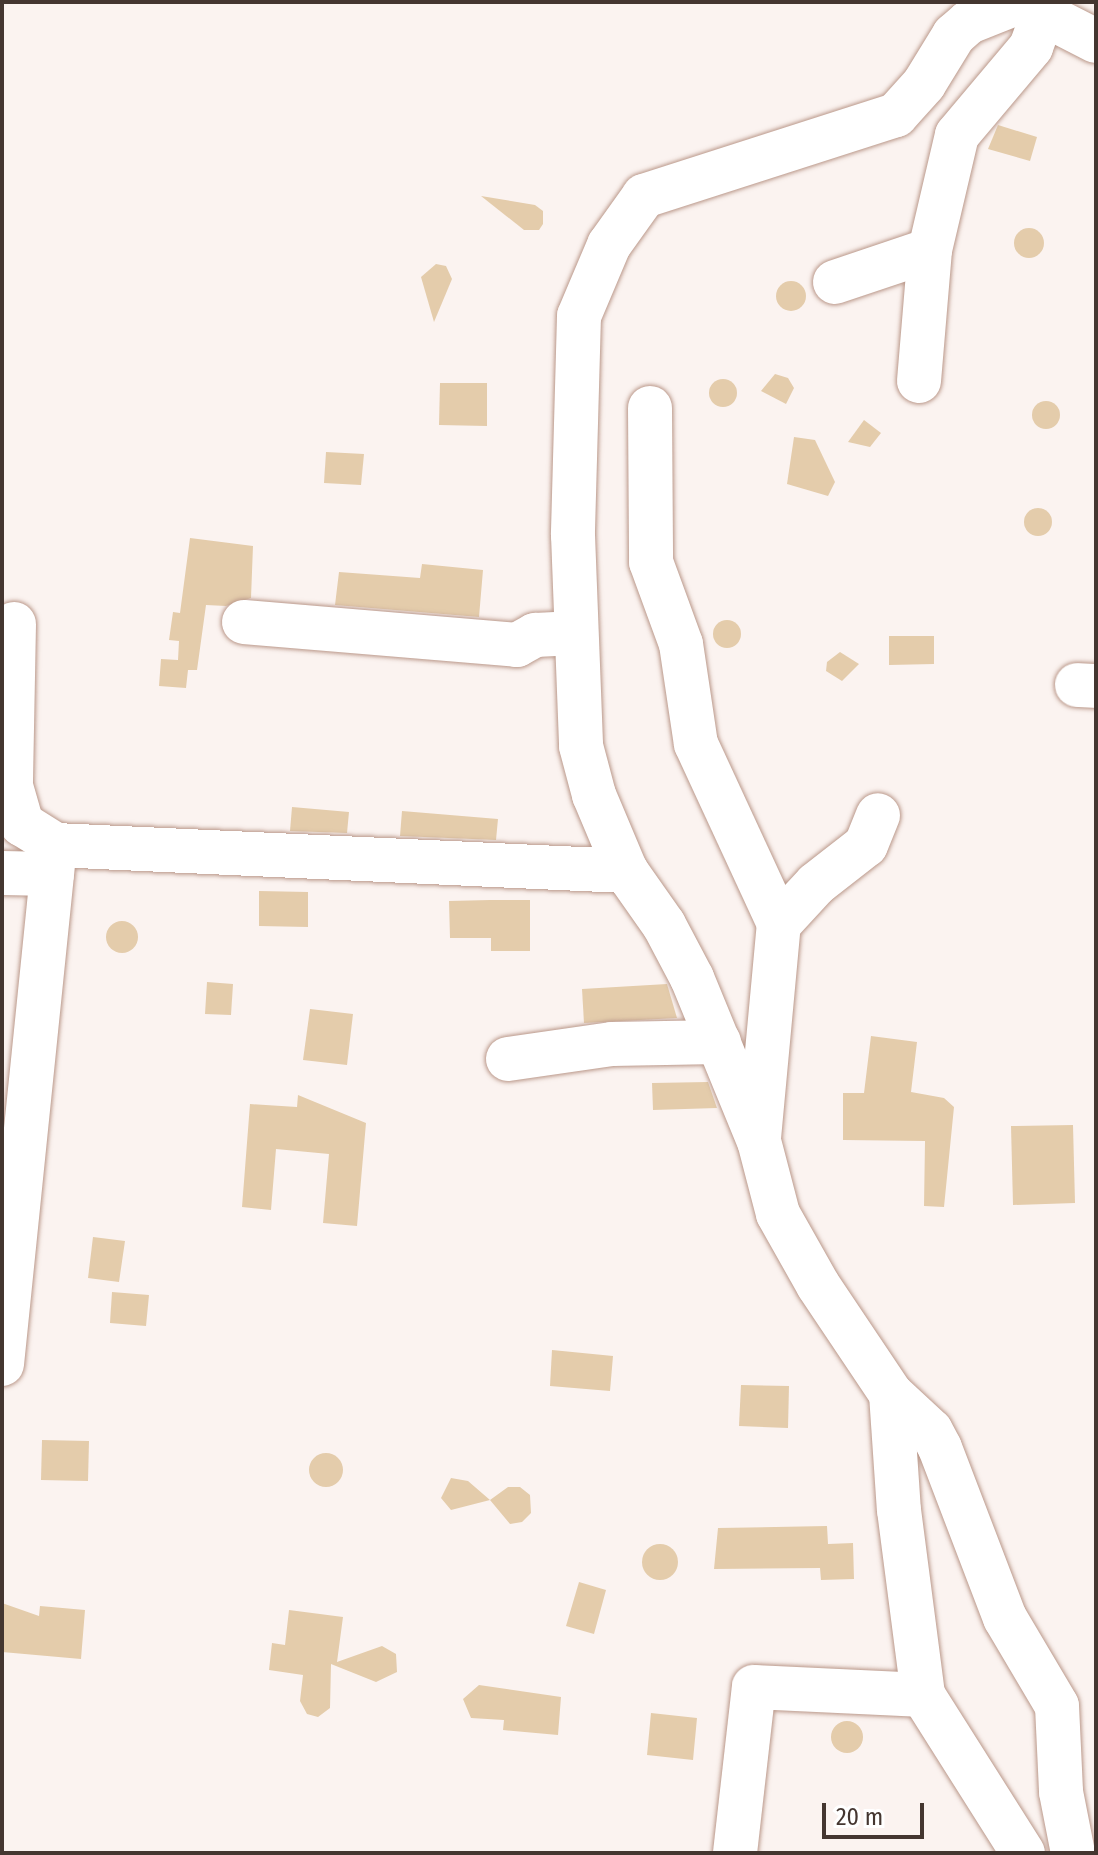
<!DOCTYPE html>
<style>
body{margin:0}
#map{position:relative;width:1098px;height:1855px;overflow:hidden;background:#fbf3f0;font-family:"Fira Sans Condensed",sans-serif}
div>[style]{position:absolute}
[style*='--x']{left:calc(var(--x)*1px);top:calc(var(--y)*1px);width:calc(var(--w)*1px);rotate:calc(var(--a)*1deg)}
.building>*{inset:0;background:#e4ccab}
.round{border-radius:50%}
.roads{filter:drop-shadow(0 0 2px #ba988a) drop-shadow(0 0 2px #ba988a)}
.minor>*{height:44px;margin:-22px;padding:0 22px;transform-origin:22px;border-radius:22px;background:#fff}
span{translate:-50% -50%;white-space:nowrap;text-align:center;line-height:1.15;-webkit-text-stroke:6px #fff;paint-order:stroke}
.frame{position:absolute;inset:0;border:4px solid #443630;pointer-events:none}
.scale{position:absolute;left:822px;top:1803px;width:102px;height:36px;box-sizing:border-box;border:4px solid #443630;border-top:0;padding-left:10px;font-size:24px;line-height:28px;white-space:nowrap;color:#443630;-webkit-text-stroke:6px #fff;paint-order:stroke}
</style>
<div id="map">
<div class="building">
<div style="clip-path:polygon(998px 125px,1037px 137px,1030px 161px,988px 149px)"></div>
<div style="clip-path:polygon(481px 196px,535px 205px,543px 211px,543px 224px,539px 230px,524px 230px)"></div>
<div class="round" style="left:1014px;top:228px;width:30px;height:30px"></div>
<div style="clip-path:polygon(436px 264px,446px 266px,452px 279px,434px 322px,421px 277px)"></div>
<div class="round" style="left:776px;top:281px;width:30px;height:30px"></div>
<div style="clip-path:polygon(775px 374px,788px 378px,794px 388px,786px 404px,761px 391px)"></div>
<div class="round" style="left:709px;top:379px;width:28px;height:28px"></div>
<div style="clip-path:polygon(440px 383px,487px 383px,487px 426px,439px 425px)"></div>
<div class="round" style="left:1032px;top:401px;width:28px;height:28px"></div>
<div style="clip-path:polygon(864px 420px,881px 433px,870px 447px,848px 442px)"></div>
<div style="clip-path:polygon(794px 437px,815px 440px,835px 482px,828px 496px,787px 484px)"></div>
<div style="clip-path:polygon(326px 452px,364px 454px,361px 485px,324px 483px)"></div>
<div class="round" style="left:1024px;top:508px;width:28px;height:28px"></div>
<div style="clip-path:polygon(190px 538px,253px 546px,251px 598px,226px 606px,206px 605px,197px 670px,188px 670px,186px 688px,159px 686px,161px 659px,178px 660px,179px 641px,169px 640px,173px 612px,180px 613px)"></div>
<div style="clip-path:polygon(422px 564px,483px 570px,479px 617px,335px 605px,339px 572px,420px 578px)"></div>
<div class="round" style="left:713px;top:620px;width:28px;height:28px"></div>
<div style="clip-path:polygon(889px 636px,934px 636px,934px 664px,889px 665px)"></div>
<div style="clip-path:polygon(840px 652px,859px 664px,842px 681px,826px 671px,827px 662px)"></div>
<div style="clip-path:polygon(292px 807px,349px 812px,347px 833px,290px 831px)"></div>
<div style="clip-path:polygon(402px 811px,498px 819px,496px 840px,400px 836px)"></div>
<div style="clip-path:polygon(259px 891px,308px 892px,308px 927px,259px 926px)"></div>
<div style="clip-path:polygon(490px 900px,530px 900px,530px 951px,491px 951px,491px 938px,450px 938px,449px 901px)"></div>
<div class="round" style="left:106px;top:921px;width:32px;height:32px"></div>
<div style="clip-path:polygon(207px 982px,233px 984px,231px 1015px,205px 1014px)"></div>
<div style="clip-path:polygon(667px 984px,677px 1018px,584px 1023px,582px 989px)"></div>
<div style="clip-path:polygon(310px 1009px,353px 1014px,347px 1065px,303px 1060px)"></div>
<div style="clip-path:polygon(871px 1036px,917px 1042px,911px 1092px,944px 1098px,954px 1107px,944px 1207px,924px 1206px,925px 1141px,843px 1140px,843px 1093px,864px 1093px)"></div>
<div style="clip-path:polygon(708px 1082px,717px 1108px,653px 1110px,652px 1083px)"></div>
<div style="clip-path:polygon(298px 1095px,366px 1123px,357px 1226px,323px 1223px,329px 1154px,276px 1149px,271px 1210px,242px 1207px,250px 1104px,297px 1107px)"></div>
<div style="clip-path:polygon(1073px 1125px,1075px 1203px,1013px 1205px,1011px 1126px)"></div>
<div style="clip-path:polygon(93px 1237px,125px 1241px,119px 1282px,88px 1278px)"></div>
<div style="clip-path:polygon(112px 1292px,149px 1295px,146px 1326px,110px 1323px)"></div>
<div style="clip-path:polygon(552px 1350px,613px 1356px,610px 1391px,550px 1386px)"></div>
<div style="clip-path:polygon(741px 1385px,789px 1386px,788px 1428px,739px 1426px)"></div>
<div style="clip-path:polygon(42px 1440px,89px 1441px,88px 1481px,41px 1480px)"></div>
<div class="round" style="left:309px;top:1453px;width:34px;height:34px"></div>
<div style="clip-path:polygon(451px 1478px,468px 1481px,490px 1500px,508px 1487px,520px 1487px,530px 1495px,531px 1513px,522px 1522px,510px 1524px,490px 1500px,451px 1510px,441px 1498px)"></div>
<div style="clip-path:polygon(827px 1526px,828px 1544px,853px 1543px,854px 1579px,821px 1580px,820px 1568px,714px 1569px,718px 1528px)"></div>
<div class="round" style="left:642px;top:1544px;width:36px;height:36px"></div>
<div style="clip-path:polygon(579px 1582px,606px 1590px,594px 1634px,566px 1626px)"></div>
<div style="clip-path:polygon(2px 1603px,39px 1616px,40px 1606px,85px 1610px,81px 1659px,2px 1652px)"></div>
<div style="clip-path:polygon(289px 1610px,343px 1617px,337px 1662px,382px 1646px,396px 1654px,397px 1672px,376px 1682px,331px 1664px,330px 1708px,318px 1717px,307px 1714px,300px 1701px,303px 1675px,269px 1670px,272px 1643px,285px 1645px)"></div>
<div style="clip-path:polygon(479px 1685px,561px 1697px,558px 1735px,503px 1730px,504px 1720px,471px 1718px,463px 1699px)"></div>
<div style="clip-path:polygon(651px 1713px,697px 1718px,693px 1760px,647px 1755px)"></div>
<div class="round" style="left:831px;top:1721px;width:32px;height:32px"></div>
</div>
<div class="roads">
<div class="minor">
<div style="--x:1019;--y:2;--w:54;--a:158.2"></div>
<div style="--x:969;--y:22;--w:20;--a:139"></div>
<div style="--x:954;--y:35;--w:57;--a:121.5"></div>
<div style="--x:924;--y:84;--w:42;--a:132.1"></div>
<div style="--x:896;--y:115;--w:265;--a:162.2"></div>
<div style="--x:644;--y:196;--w:60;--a:125.5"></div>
<div style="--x:609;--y:245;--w:77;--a:112.9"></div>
<div style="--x:579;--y:316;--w:219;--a:91.6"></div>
<div style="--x:573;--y:535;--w:211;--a:87.8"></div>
<div style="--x:581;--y:746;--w:51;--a:75.1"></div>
<div style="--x:594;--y:795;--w:82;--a:67.2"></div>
<div style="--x:626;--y:871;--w:66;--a:54.9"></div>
<div style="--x:664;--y:925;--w:60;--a:62.2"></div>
<div style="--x:692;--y:978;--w:176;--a:67.7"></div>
<div style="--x:759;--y:1141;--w:75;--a:75.4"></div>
<div style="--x:778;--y:1214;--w:81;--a:60.6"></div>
<div style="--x:818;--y:1285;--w:131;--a:56.2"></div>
<div style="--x:891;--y:1394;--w:116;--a:86.1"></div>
<div style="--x:899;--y:1510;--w:187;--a:82.6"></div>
<div style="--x:923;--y:1695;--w:187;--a:57.7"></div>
<div style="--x:1043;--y:14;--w:59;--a:27"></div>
<div style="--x:835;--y:282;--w:100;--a:-18.6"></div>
<div style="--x:919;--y:381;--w:131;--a:-85.2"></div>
<div style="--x:930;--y:250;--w:118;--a:-76.8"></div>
<div style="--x:957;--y:135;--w:115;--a:-49.9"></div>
<div style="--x:1031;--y:47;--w:35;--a:-70"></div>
<div style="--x:1043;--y:14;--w:12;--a:-104"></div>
<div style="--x:650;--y:408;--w:154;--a:89.6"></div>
<div style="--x:651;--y:562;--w:87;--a:69.9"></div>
<div style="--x:681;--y:644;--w:101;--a:81.5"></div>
<div style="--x:696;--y:744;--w:198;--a:65.2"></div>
<div style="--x:244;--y:622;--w:274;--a:4.8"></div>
<div style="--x:517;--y:645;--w:21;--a:-29"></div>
<div style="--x:535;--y:635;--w:41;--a:-2.8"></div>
<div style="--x:14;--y:624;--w:162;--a:91.1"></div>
<div style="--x:11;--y:786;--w:40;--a:74"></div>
<div style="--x:22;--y:824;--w:39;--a:32"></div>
<div style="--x:1077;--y:685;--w:19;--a:3"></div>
<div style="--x:2;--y:873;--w:50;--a:1.1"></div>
<div style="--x:508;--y:1059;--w:105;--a:-8.2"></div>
<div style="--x:612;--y:1044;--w:107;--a:-1.1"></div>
<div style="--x:759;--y:1138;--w:215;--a:-84.7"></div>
<div style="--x:779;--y:924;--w:54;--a:-47.2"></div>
<div style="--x:816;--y:884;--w:63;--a:-38"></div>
<div style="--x:866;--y:845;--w:32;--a:-68"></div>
<div style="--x:2;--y:1364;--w:522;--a:-84.17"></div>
<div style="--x:55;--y:845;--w:572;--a:2.61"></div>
<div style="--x:891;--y:1394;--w:54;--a:42.8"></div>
<div style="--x:931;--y:1431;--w:19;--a:62"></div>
<div style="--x:940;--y:1448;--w:182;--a:69.1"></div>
<div style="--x:1005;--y:1618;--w:102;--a:59.4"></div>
<div style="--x:1057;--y:1706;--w:86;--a:87.3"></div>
<div style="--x:1061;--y:1792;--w:62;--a:78.9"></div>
<div style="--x:735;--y:1853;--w:167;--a:-83.5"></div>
<div style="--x:754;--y:1687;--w:169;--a:2.7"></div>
</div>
</div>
<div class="frame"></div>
<div class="scale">20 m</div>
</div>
